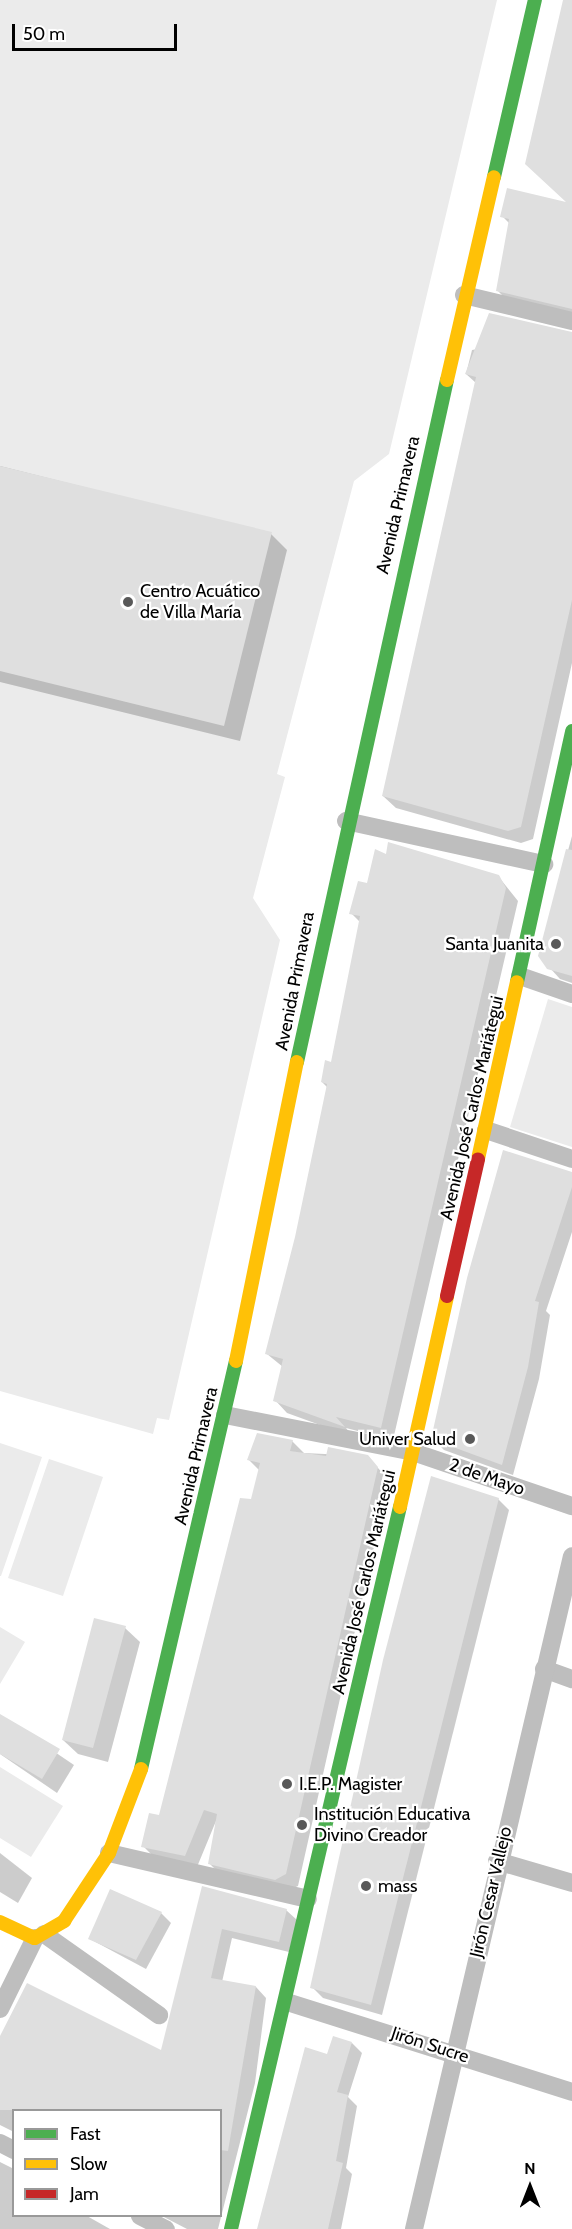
<!DOCTYPE html>
<meta charset="utf-8">
<style>
body{margin:0}
#map{position:relative;width:572px;height:2229px;overflow:hidden;background:#fff;font-family:Cabin,sans-serif}
div>[style]{position:absolute}
[style*='--x']{left:calc(var(--x)*1px);top:calc(var(--y)*1px);width:calc(var(--w)*1px);rotate:calc(var(--a)*1deg)}
.green>*{inset:0;background:#ebebeb}
.shadow>*{inset:0;background:#0003}
.building>*{inset:0;background:#dfdfdf}
.street>*{height:18px;margin:-9px;padding:0 9px;transform-origin:9px;border-radius:9px;background:#bebebe}
.fast>*{height:14px;margin:-7px;padding:0 7px;transform-origin:7px;border-radius:7px;background:#4caf50}
.slow>*{height:14px;margin:-7px;padding:0 7px;transform-origin:7px;border-radius:7px;background:#ffc107}
.jam>*{height:14px;margin:-7px;padding:0 7px;transform-origin:7px;border-radius:7px;background:#c62828}
.dots>*{width:16px;height:16px;translate:-50% -50%;box-sizing:border-box;border:3px solid #fff;border-radius:50%}
span{translate:-50% -50%;white-space:nowrap;text-align:center;line-height:1.15;-webkit-text-stroke:4.5px #fff;paint-order:stroke}
.street-label{font-size:18px;color:#000}
.poi-label{font-size:18px;color:#000}
.left{translate:0 -50%;text-align:left}
.right{translate:-100% -50%;text-align:right}
.legend{position:absolute;left:12px;top:2109px;width:210px;height:108px;box-sizing:border-box;background:#fff;border:2px solid #999;margin:0;padding:8px 10px;list-style:none;font-size:18px;color:#000}
.legend li{display:flex;align-items:center;gap:12px;height:30px}
.legend b{width:30px;border:2px solid #999}
.north{position:absolute;left:500px;top:2157px;width:60px;height:60px;-webkit-text-stroke:4px #fff;paint-order:stroke;rotate:0deg;font-size:16px;font-weight:700;line-height:24px;text-align:center;color:#000}
.north::after{content:'';display:block;margin:auto;width:21px;height:27px;background:#000;clip-path:polygon(50% 0,100% 100%,50% 72%,0 100%)}
.scale{position:absolute;left:12px;top:24px;width:165px;height:27px;box-sizing:border-box;border:3px solid #000;border-top:0;padding-left:8px;font-size:18px;line-height:21px;white-space:nowrap;color:#000;-webkit-text-stroke:4px #fff;paint-order:stroke}
</style>
<div id="map">
<div class="green">
<div style="clip-path:polygon(0 0,497px 0,389px 454px,354px 481px,277px 774px,285px 777px,253px 898px,280px 940px,169px 1420px,157px 1418px,153px 1434px,0 1391px)"></div>
<div style="clip-path:polygon(548px 999px,572px 1007px,572px 1147px,510px 1127px)"></div>
<div style="clip-path:polygon(0 1443px,42px 1457px,1px 1576px,0 1576px)"></div>
<div style="clip-path:polygon(49px 1459px,103px 1477px,63px 1596px,8px 1578px)"></div>
<div style="clip-path:polygon(0 1627px,25px 1642px,0 1684px)"></div>
<div style="clip-path:polygon(0 1767px,63px 1806px,31px 1857px,0 1838px)"></div>
</div>
<div class="shadow">
<div style="clip-path:polygon(565px 0,572px 0,572px 318px,510px 303px,498px 291px,510px 224px,502px 216px,570px 204px)"></div>
<div style="clip-path:polygon(572px 332px,572px 663px,533px 839px,521px 843px,396px 808px,383px 796px,476px 383px,466px 374px,472px 350px)"></div>
<div style="clip-path:polygon(0 466px,271px 534px,287px 550px,240px 741px,0 682px)"></div>
<div style="clip-path:polygon(572px 836px,572px 983px,560px 979px,539px 956px)"></div>
<div style="clip-path:polygon(498px 876px,518px 901px,393px 1440px,346px 1428px,353px 1437px,287px 1413px,275px 1400px,283px 1367px,267px 1354px,297px 1237px,327px 1087px,322px 1082px,332px 1063px,360px 922px,351px 913px,368px 885px)"></div>
<div style="clip-path:polygon(572px 1173px,572px 1232px,546px 1311px,550px 1315px,539px 1379px,513px 1475px,444px 1450px,433px 1439px)"></div>
<div style="clip-path:polygon(292px 1441px,304px 1453px,367px 1456px,389px 1480px,298px 1886px,287px 1891px,222px 1876px,210px 1864px,216px 1821px,197px 1867px,155px 1858px,143px 1846px,160px 1817px,253px 1500px,260px 1471px,249px 1460px)"></div>
<div style="clip-path:polygon(498px 1499px,509px 1510px,382px 2015px,323px 1998px,312px 1987px)"></div>
<div style="clip-path:polygon(125px 1628px,140px 1642px,108px 1762px,78px 1754px,63px 1740px)"></div>
<div style="clip-path:polygon(0 1715px,74px 1765px,57px 1793px,0 1754px)"></div>
<div style="clip-path:polygon(0 1853px,32px 1878px,18px 1903px,0 1892px)"></div>
<div style="clip-path:polygon(203px 1888px,286px 1910px,297px 1920px,289px 1952px,232px 1938px,222px 1982px,256px 1987px,266px 1998px,255px 2083px,218px 2229px,187px 2229px,162px 2216px,220px 2216px,220px 2110px,14px 2110px,14px 2132px,0 2125px,0 2037px,162px 2052px)"></div>
<div style="clip-path:polygon(161px 1913px,171px 1923px,146px 1969px,90px 1939px)"></div>
<div style="clip-path:polygon(352px 2043px,362px 2053px,348px 2097px,357px 2106px,346px 2168px,352px 2174px,341px 2229px,259px 2229px,306px 2049px,328px 2056px)"></div>
<div style="clip-path:polygon(0 2162px,14px 2169px,14px 2216px,87px 2216px,110px 2229px,0 2229px)"></div>
</div>
<div class="building">
<div style="clip-path:polygon(563px 0,572px 0,572px 309px,496px 291px,509px 219px,500px 217px,507px 188px,566px 202px,525px 164px)"></div>
<div style="clip-path:polygon(489px 313px,572px 332px,572px 600px,521px 827px,508px 831px,382px 796px,476px 377px,465px 374px)"></div>
<div style="clip-path:polygon(0 466px,272px 532px,224px 726px,0 671px)"></div>
<div style="clip-path:polygon(388px 842px,499px 875px,506px 888px,381px 1428px,336px 1417px,345px 1427px,273px 1401px,283px 1359px,265px 1354px,295px 1237px,327px 1084px,321px 1082px,325px 1060px,331px 1062px,360px 916px,349px 914px,358px 881px,367px 883px,375px 849px,386px 854px)"></div>
<div style="clip-path:polygon(566px 849px,572px 850px,572px 976px,547px 969px,538px 956px)"></div>
<div style="clip-path:polygon(503px 1150px,572px 1172px,572px 1187px,535px 1301px,539px 1302px,528px 1367px,502px 1465px,431px 1439px,467px 1278px)"></div>
<div style="clip-path:polygon(257px 1433px,293px 1440px,290px 1451px,326px 1456px,328px 1447px,368px 1455px,378px 1467px,286px 1874px,275px 1880px,208px 1864px,217px 1814px,204px 1810px,185px 1856px,141px 1847px,149px 1813px,159px 1815px,240px 1498px,251px 1499px,260px 1463px,247px 1460px)"></div>
<div style="clip-path:polygon(431px 1476px,499px 1498px,371px 2005px,310px 1988px,383px 1660px)"></div>
<div style="clip-path:polygon(94px 1618px,126px 1626px,93px 1748px,62px 1740px)"></div>
<div style="clip-path:polygon(0 1714px,60px 1749px,42px 1779px,0 1754px)"></div>
<div style="clip-path:polygon(202px 1886px,287px 1909px,279px 1942px,222px 1929px,211px 1978px,256px 1986px,228px 2151px,220px 2150px,220px 2110px,0 2110px,0 2036px,27px 1983px,161px 2050px)"></div>
<div style="clip-path:polygon(110px 1889px,162px 1912px,136px 1960px,88px 1939px)"></div>
<div style="clip-path:polygon(333px 2036px,352px 2042px,337px 2092px,348px 2095px,336px 2161px,343px 2163px,328px 2229px,257px 2229px,305px 2047px,327px 2054px)"></div>
</div>
<div class="street">
<div style="--x:464;--y:295;--w:111;--a:13.5"></div>
<div style="--x:346;--y:821;--w:203;--a:12.3"></div>
<div style="--x:520;--y:976;--w:55;--a:19.1"></div>
<div style="--x:486;--y:1130;--w:91;--a:18.6"></div>
<div style="--x:225;--y:1415;--w:192;--a:11.1"></div>
<div style="--x:413;--y:1452;--w:168;--a:18.8"></div>
<div style="--x:544;--y:1669;--w:30;--a:20"></div>
<div style="--x:109;--y:1853;--w:204;--a:13"></div>
<div style="--x:497;--y:1861;--w:78;--a:16.3"></div>
<div style="--x:44;--y:1934;--w:141;--a:35.2"></div>
<div style="--x:287;--y:2002;--w:299;--a:17.5"></div>
<div style="--x:0;--y:2009;--w:79;--a:-63.8"></div>
<div style="--x:0;--y:2143;--w:16;--a:27"></div>
<div style="--x:140;--y:2216;--w:29;--a:27"></div>
<div style="--x:414;--y:2229;--w:691;--a:-76.79"></div>
</div>
<div class="fast">
<div style="--x:494;--y:177;--w:182;--a:-77"></div>
<div style="--x:517;--y:982;--w:257;--a:-77.6"></div>
<div style="--x:297;--y:1062;--w:698;--a:-77.6"></div>
<div style="--x:141;--y:1769;--w:419;--a:-76.9"></div>
<div style="--x:231;--y:2229;--w:742;--a:-76.83"></div>
</div>
<div class="slow">
<div style="--x:447;--y:380;--w:208;--a:-77"></div>
<div style="--x:478;--y:1159;--w:181;--a:-77.6"></div>
<div style="--x:236;--y:1361;--w:305;--a:-78.5"></div>
<div style="--x:400;--y:1507;--w:216;--a:-77.4"></div>
<div style="--x:0;--y:1922;--w:38;--a:25"></div>
<div style="--x:35;--y:1938;--w:34;--a:-30"></div>
<div style="--x:64;--y:1921;--w:82;--a:-56.5"></div>
<div style="--x:109;--y:1853;--w:90;--a:-69.1"></div>
</div>
<div class="jam">
<div style="--x:447;--y:1296;--w:140;--a:-77.2"></div>
</div>
<div class="dots">
<div style="left:128px;top:602px;background:#595959"></div>
<div style="left:556px;top:944px;background:#595959"></div>
<div style="left:470px;top:1439px;background:#595959"></div>
<div style="left:287px;top:1784px;background:#595959"></div>
<div style="left:302px;top:1825px;background:#595959"></div>
<div style="left:366px;top:1886px;background:#595959"></div>
</div>
<div class="street-label">
<span style="left:398px;top:505px;rotate:-77deg">Avenida Primavera</span>
<span style="left:295px;top:981px;rotate:-79deg">Avenida Primavera</span>
<span style="left:472px;top:1108px;rotate:-77deg">Avenida José Carlos Mariátegui</span>
<span style="left:196px;top:1456px;rotate:-77deg">Avenida Primavera</span>
<span style="left:487px;top:1477px;rotate:19deg">2 de Mayo</span>
<span style="left:364px;top:1582px;rotate:-77deg">Avenida José Carlos Mariátegui</span>
<span style="left:491px;top:1892px;rotate:-77deg">Jirón Cesar Vallejo</span>
<span style="left:430px;top:2045px;rotate:18deg">Jirón Sucre</span>
</div>
<div class="poi-label">
<span class="left" style="left:140px;top:602px">Centro Acuático<br>de Villa María</span>
<span class="right" style="left:544px;top:944px">Santa Juanita</span>
<span class="right" style="left:456px;top:1439px">Univer Salud</span>
<span class="left" style="left:299px;top:1784px">I.E.P. Magister</span>
<span class="left" style="left:314px;top:1825px">Institución Educativa<br>Divino Creador</span>
<span class="left" style="left:378px;top:1886px">mass</span>
</div>
<ul class="legend">
<li><b style="height:8px;background:#4caf50"></b>Fast</li>
<li><b style="height:8px;background:#ffc107"></b>Slow</li>
<li><b style="height:8px;background:#c62828"></b>Jam</li>
</ul>
<div class="north">N</div>
<div class="scale">50 m</div>
</div>
